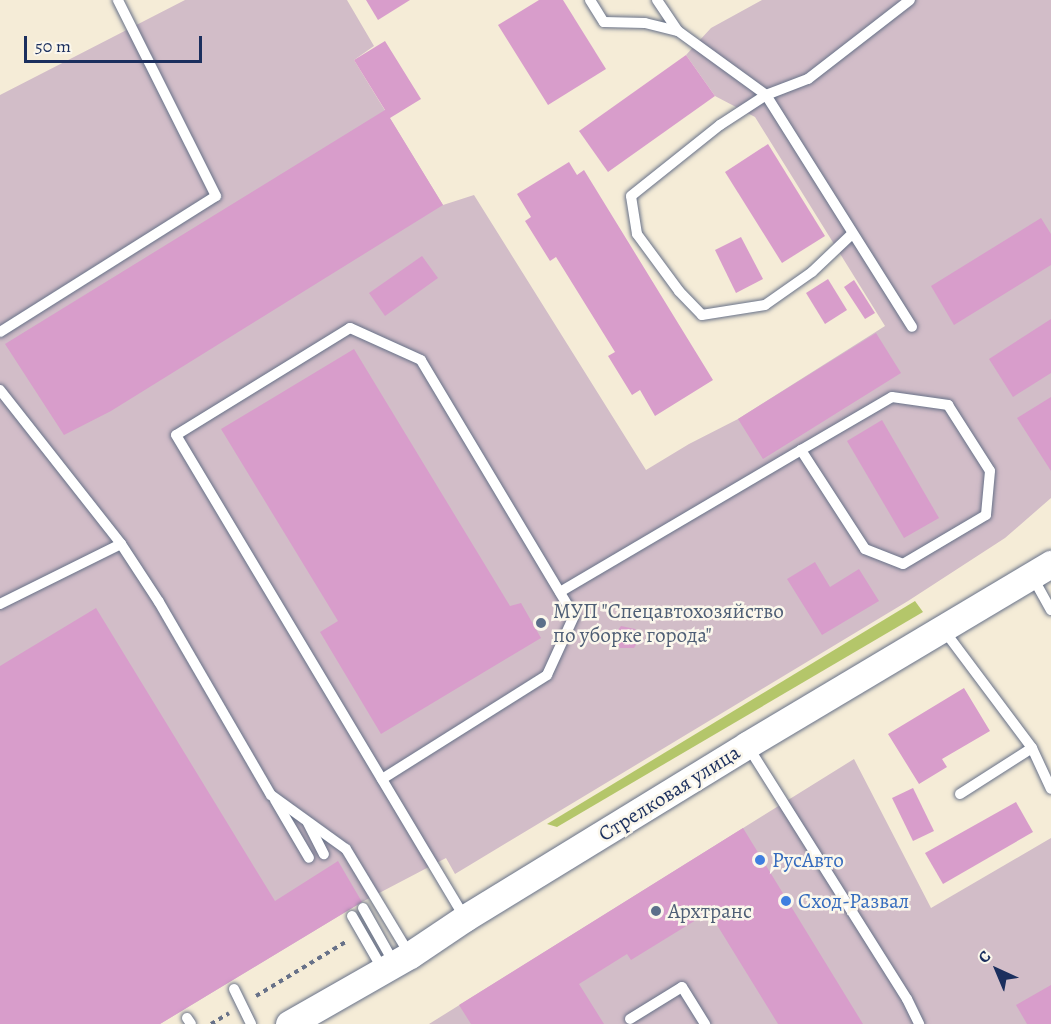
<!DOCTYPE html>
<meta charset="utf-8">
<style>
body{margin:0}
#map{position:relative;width:1051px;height:1024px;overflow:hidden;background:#f5ecd7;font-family:Alegreya,serif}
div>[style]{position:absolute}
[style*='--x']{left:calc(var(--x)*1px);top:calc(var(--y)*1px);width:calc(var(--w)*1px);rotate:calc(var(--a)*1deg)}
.industrial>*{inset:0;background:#d2bdc8}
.green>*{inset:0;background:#b4c66a}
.building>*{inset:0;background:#d89dcb}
.path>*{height:4px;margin-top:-2px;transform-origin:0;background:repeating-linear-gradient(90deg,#677188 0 4.5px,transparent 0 9px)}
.roads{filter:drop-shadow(0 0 2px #677188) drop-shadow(0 0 2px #677188)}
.service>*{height:10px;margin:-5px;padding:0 5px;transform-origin:5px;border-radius:5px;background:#fff}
.tertiary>*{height:27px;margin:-13.5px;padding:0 13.5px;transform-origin:13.5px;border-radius:13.5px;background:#fff}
.dots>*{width:16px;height:16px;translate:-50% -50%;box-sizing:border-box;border:3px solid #fbf7ec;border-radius:50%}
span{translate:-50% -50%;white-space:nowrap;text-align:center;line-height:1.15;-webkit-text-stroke:5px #fbf7ec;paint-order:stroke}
.service-label{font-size:21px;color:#4e5e75}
.left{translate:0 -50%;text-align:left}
.street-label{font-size:21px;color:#1b2f5e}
.shop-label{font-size:21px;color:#366cbe}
.north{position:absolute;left:967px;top:940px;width:60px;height:60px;-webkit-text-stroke:4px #fbf7ec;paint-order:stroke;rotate:316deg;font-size:16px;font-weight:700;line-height:24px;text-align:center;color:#1b2f5e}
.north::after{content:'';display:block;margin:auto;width:21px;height:27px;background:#1b2f5e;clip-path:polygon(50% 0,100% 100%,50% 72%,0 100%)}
.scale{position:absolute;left:24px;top:36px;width:178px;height:27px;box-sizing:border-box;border:3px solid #1b2f5e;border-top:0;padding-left:8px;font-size:18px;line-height:21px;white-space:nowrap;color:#1b2f5e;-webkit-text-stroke:4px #fbf7ec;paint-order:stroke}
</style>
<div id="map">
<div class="industrial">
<div style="clip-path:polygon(185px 0,347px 0,374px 46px,354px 60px,443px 205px,474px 195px,646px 470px,689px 444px,738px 419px,885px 326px,755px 117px,715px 96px,686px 55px,711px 28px,762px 0,1051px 0,1051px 498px,1005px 538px,908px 601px,455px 874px,446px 858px,362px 902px,160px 1024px,0 1024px,0 95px)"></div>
<div style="clip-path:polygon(854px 759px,931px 908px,1051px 838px,1051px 1024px,429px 1024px)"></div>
</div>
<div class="green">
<div style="clip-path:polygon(915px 601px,923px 612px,557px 827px,547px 824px)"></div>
</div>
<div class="building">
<div style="clip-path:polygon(366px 0,410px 0,378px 20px)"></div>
<div style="clip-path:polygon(539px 0,563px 0,606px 69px,548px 105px,498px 25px)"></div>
<div style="clip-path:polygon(385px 41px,421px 99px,390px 118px,443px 205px,111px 411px,64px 435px,5px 344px,385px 110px,354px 60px)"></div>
<div style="clip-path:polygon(686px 55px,715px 96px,608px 172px,579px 131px)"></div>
<div style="clip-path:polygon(768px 144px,825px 236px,782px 263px,725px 172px)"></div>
<div style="clip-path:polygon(569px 162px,577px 175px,584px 170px,713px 380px,655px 416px,640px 390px,632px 395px,608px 356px,615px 352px,556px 257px,550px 261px,525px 221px,531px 217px,517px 194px)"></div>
<div style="clip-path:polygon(1041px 218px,1051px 234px,1051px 265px,954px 325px,931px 286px)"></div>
<div style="clip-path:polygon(741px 237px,763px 279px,736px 293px,715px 250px)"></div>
<div style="clip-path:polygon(422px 256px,438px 278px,385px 316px,369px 293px)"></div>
<div style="clip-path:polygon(828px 279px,847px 310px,825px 324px,806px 293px)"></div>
<div style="clip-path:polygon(854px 280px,875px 313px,865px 319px,844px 287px)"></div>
<div style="clip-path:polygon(1051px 319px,1051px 373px,1013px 397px,989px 359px)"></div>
<div style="clip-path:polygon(876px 333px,901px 373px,763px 459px,738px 419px)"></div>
<div style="clip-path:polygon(354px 349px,510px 606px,521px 603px,541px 638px,381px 734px,320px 632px,338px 621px,221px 429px)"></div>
<div style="clip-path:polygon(1051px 397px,1051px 471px,1017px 418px)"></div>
<div style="clip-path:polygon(882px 420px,939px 518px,904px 538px,847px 441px)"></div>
<div style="clip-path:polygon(815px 562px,830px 587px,859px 569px,879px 601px,822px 635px,787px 579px)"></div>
<div style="clip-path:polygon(96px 608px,275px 901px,338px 861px,362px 902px,160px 1024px,0 1024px,0 666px)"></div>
<div style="clip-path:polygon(621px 626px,635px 629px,640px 638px,634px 648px,620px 648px,614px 635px)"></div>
<div style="clip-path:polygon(964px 688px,990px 731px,942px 759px,947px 767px,919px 784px,888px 734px)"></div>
<div style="clip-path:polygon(913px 788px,934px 831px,913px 841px,892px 798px)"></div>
<div style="clip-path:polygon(1016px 802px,1033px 832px,943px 884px,925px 853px)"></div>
<div style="clip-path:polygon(743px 828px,863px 1024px,778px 1024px,709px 912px,631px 960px,627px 954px,579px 984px,604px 1024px,471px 1024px,459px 1005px)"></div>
<div style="clip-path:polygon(1051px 985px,1051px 1024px,1027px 1024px,1016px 1005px)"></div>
</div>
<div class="path">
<div style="--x:256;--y:996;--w:106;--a:-31.1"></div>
<div style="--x:211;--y:1024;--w:21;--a:-31"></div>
</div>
<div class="roads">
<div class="service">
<div style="--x:590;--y:0;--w:26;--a:58"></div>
<div style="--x:604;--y:22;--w:41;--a:1.4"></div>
<div style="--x:645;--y:23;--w:34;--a:14"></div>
<div style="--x:657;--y:0;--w:37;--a:56"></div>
<div style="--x:678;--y:31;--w:109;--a:36"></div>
<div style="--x:766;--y:95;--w:274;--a:57.8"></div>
<div style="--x:852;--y:234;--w:55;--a:136.5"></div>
<div style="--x:812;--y:272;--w:57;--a:144.9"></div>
<div style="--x:765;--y:305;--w:64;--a:171"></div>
<div style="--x:702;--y:315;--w:33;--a:-134"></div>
<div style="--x:679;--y:291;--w:71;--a:-126.4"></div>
<div style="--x:637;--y:234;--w:38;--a:-99"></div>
<div style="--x:631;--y:196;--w:114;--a:-38.6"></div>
<div style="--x:720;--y:125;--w:55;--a:-33.1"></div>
<div style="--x:766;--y:95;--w:45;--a:-20.9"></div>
<div style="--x:808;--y:79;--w:129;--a:-37.8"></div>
<div style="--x:0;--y:332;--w:255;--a:-32.2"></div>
<div style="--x:216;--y:196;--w:219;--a:-116.6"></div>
<div style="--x:0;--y:390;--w:196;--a:51.8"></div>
<div style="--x:1032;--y:576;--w:39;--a:61"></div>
<div style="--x:560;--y:592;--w:280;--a:-30.5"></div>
<div style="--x:801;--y:450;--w:105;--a:-30.2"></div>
<div style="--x:892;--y:397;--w:57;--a:8.1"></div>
<div style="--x:948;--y:405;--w:78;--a:57.5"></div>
<div style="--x:990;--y:471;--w:44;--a:95.2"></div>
<div style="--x:986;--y:515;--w:96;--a:149.4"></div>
<div style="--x:903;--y:564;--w:41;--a:-158.5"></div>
<div style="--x:865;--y:549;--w:118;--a:-122.9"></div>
<div style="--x:0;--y:604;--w:135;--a:-26.4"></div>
<div style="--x:121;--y:544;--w:69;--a:56.8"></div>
<div style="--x:159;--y:602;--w:223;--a:59.9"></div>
<div style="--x:271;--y:795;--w:92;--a:35.8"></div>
<div style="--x:346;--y:849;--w:124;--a:58.9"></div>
<div style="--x:943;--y:629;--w:149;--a:53.2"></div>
<div style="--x:1032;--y:748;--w:45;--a:65.1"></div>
<div style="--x:747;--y:745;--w:300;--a:57.8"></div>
<div style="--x:907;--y:999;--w:28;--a:64"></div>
<div style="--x:382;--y:779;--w:195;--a:-32.2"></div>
<div style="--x:547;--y:675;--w:65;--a:-65.4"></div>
<div style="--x:574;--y:616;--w:298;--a:-120.9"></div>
<div style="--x:421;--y:360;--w:78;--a:-155.7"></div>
<div style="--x:350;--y:328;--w:204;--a:148.4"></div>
<div style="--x:176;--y:435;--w:563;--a:59.11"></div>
<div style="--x:960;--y:794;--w:85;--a:-32.6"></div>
<div style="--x:275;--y:800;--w:67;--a:59.6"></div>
<div style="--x:308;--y:823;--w:35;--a:63"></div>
<div style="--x:363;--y:908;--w:63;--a:60.6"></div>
<div style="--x:352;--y:916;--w:62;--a:60.1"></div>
<div style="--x:234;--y:989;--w:39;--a:64"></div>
<div style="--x:187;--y:1018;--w:7;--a:56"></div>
<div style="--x:630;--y:1019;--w:61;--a:-31.6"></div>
<div style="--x:682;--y:987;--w:44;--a:58.1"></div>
</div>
<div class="tertiary">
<div style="--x:289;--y:1024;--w:139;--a:-29.7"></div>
<div style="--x:410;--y:955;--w:66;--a:-33.9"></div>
<div style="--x:465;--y:918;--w:331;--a:-31.5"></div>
<div style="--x:747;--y:745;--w:354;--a:-30.8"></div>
</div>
</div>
<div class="dots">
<div style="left:541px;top:623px;background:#5c6f8a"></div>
<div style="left:760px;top:860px;background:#3f7fe0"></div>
<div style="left:786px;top:901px;background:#3f7fe0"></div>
<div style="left:656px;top:911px;background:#5c6f8a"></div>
</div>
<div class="service-label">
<span class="left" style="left:553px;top:623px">МУП "Спецавтохозяйство<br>по уборке города"</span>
<span class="left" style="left:668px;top:911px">Архтранс</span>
</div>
<div class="street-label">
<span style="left:669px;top:793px;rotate:-32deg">Стрелковая улица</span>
</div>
<div class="shop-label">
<span class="left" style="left:772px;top:860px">РусАвто</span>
<span class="left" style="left:798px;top:901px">Сход-Развал</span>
</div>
<div class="north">С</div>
<div class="scale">50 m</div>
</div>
